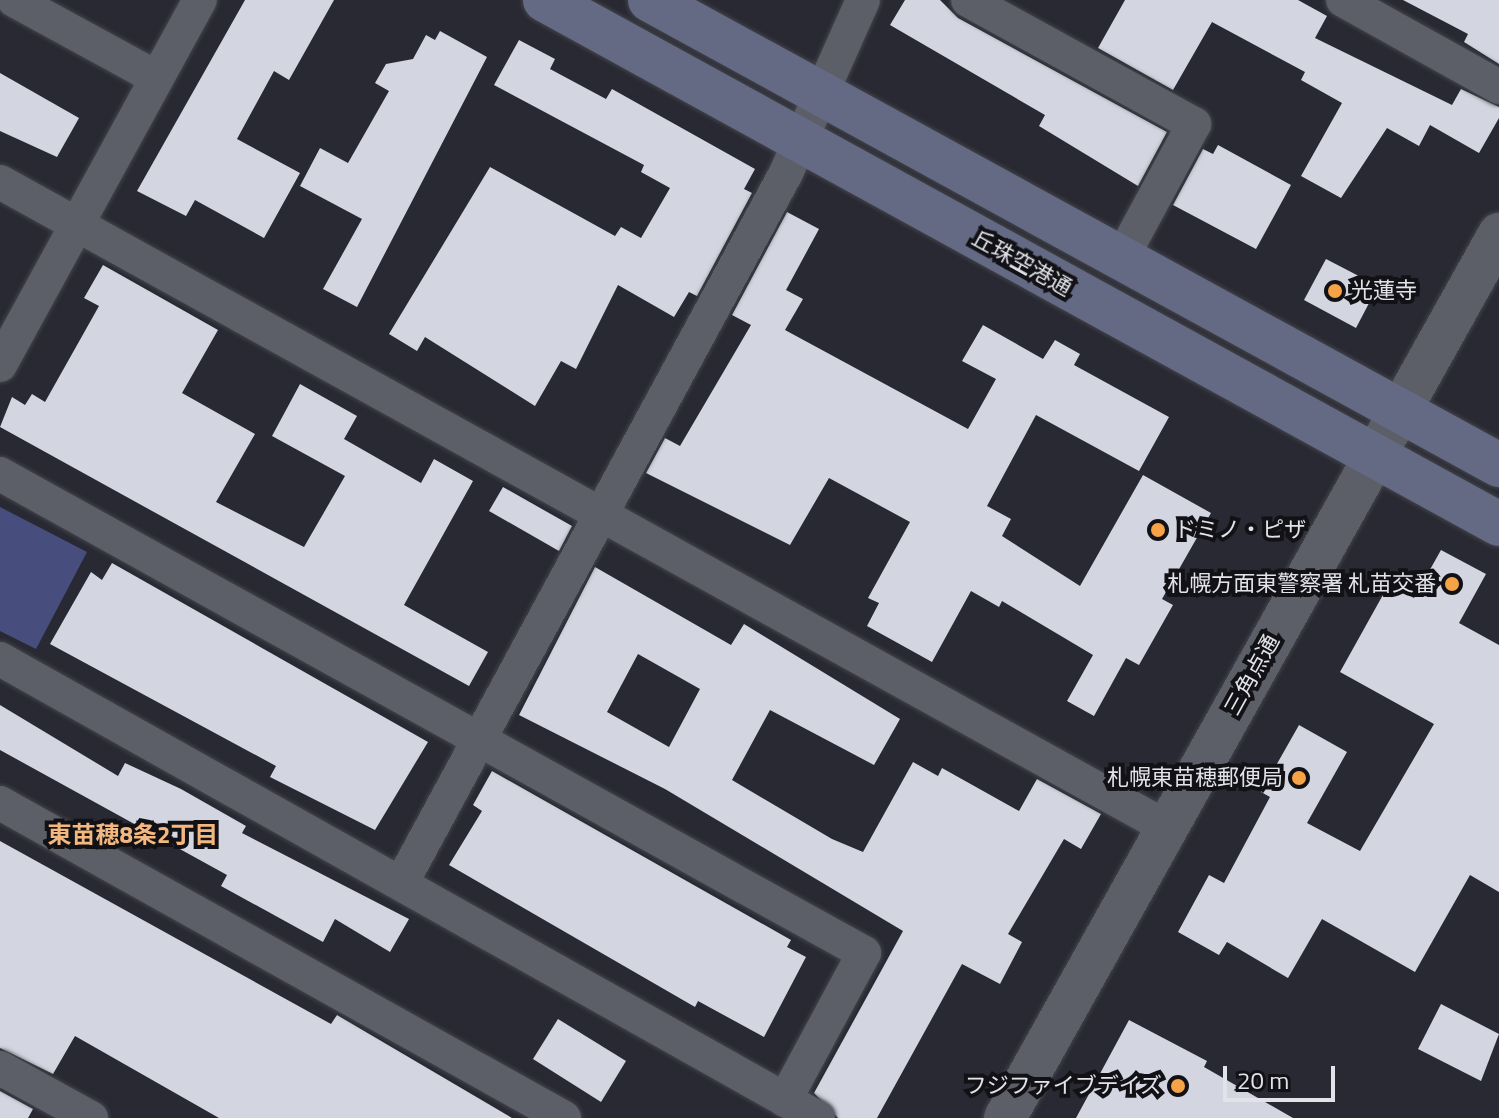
<!DOCTYPE html>
<meta charset="utf-8">
<style>
body{margin:0}
#map{position:relative;width:1499px;height:1118px;overflow:hidden;background:#282932;font-family:"Titillium Web","Noto Sans JP",sans-serif}
div>[style]{position:absolute}
[style*='--x']{left:calc(var(--x)*1px);top:calc(var(--y)*1px);width:calc(var(--w)*1px);rotate:calc(var(--a)*1deg)}
.green>*{inset:0;background:#474e7d}
.building>*{inset:0;background:#d3d6e0}
.roads{filter:drop-shadow(0 0 2px #43444b) drop-shadow(0 0 2px #43444b)}
.minor>*{height:34px;margin:-17px;padding:0 17px;transform-origin:17px;border-radius:17px;background:#5c5f68}
.tertiary>*{height:42px;margin:-21px;padding:0 21px;transform-origin:21px;border-radius:21px;background:#5c5f68}
.secondary>*{height:44px;margin:-22px;padding:0 22px;transform-origin:22px;border-radius:22px;background:#646984}
.dots>*{width:22px;height:22px;translate:-50% -50%;box-sizing:border-box;border:4px solid #121216;border-radius:50%}
span{translate:-50% -50%;white-space:nowrap;text-align:center;line-height:1.15;-webkit-text-stroke:8px #121216;paint-order:stroke}
.street-label{font-size:22px;color:#e2e3e9}
.poi-label{font-size:22px;color:#e2e3e9}
.left{translate:0 -50%;text-align:left}
.right{translate:-100% -50%;text-align:right}
.neighbourhood-label{font-size:24px;color:#f3b87f;font-weight:700}
.scale{position:absolute;left:1223px;top:1066px;width:112px;height:36px;box-sizing:border-box;border:4px solid #e2e3e9;border-top:0;padding-left:10px;font-size:24px;line-height:28px;white-space:nowrap;color:#e2e3e9;-webkit-text-stroke:6px #121216;paint-order:stroke}
</style>
<div id="map">
<div class="green">
<div style="clip-path:polygon(0 507px,87px 552px,36px 649px,0 631px)"></div>
</div>
<div class="building">
<div style="clip-path:polygon(245px 0,334px 0,289px 80px,274px 71px,237px 139px,300px 173px,264px 238px,195px 200px,186px 216px,137px 191px)"></div>
<div style="clip-path:polygon(905px 0,940px 0,958px 18px,1167px 132px,1138px 186px,1039px 126px,1045px 115px,890px 25px)"></div>
<div style="clip-path:polygon(1125px 0,1298px 0,1327px 16px,1315px 38px,1452px 105px,1461px 89px,1499px 107px,1499px 118px,1479px 153px,1430px 125px,1419px 146px,1387px 128px,1341px 198px,1301px 176px,1342px 103px,1301px 80px,1305px 72px,1212px 22px,1173px 90px,1098px 48px)"></div>
<div style="clip-path:polygon(1403px 0,1499px 0,1499px 64px,1464px 42px,1468px 34px)"></div>
<div style="clip-path:polygon(440px 31px,487px 57px,357px 307px,323px 289px,362px 219px,300px 186px,320px 148px,348px 163px,389px 91px,375px 83px,386px 64px,413px 59px,426px 35px,435px 40px)"></div>
<div style="clip-path:polygon(519px 40px,555px 59px,550px 69px,606px 99px,612px 89px,755px 169px,744px 189px,752px 193px,697px 296px,689px 292px,674px 317px,618px 285px,576px 369px,561px 361px,535px 406px,425px 337px,417px 351px,389px 334px,490px 167px,615px 236px,621px 227px,641px 238px,670px 188px,641px 172px,644px 165px,494px 85px)"></div>
<div style="clip-path:polygon(0 73px,79px 118px,57px 157px,0 131px)"></div>
<div style="clip-path:polygon(1218px 145px,1291px 185px,1256px 249px,1173px 205px,1203px 149px,1213px 154px)"></div>
<div style="clip-path:polygon(787px 212px,819px 229px,786px 290px,803px 299px,785px 330px,968px 429px,996px 379px,962px 361px,983px 325px,1043px 359px,1055px 340px,1080px 354px,1074px 365px,1169px 417px,1139px 471px,1036px 415px,987px 506px,1011px 519px,1002px 536px,1080px 586px,1143px 475px,1211px 513px,1162px 599px,1173px 605px,1139px 665px,1126px 658px,1094px 716px,1067px 701px,1093px 655px,1002px 601px,999px 607px,971px 591px,932px 662px,867px 626px,879px 603px,868px 598px,910px 522px,829px 478px,790px 545px,646px 473px,665px 438px,680px 446px,751px 325px,732px 315px)"></div>
<div style="clip-path:polygon(1326px 259px,1378px 286px,1356px 328px,1304px 300px)"></div>
<div style="clip-path:polygon(103px 265px,218px 330px,182px 393px,255px 434px,216px 502px,304px 547px,345px 476px,272px 436px,300px 384px,357px 416px,344px 439px,421px 483px,434px 459px,473px 481px,404px 605px,488px 652px,469px 686px,0 427px,12px 397px,25px 405px,32px 394px,45px 402px,99px 306px,84px 298px)"></div>
<div style="clip-path:polygon(503px 487px,572px 526px,559px 551px,489px 511px)"></div>
<div style="clip-path:polygon(1441px 550px,1486px 574px,1459px 623px,1499px 645px,1499px 892px,1470px 875px,1415px 972px,1322px 919px,1288px 978px,1227px 942px,1219px 955px,1178px 932px,1209px 875px,1224px 883px,1270px 797px,1261px 792px,1299px 725px,1347px 752px,1307px 823px,1360px 851px,1434px 724px,1340px 672px,1389px 584px,1414px 598px)"></div>
<div style="clip-path:polygon(112px 563px,428px 742px,375px 830px,270px 777px,276px 766px,50px 644px,91px 572px,102px 580px)"></div>
<div style="clip-path:polygon(evenodd,595px 567px,731px 645px,744px 624px,900px 719px,874px 765px,770px 710px,732px 780px,832px 839px,863px 852px,913px 762px,938px 776px,942px 768px,1019px 811px,1037px 779px,1101px 814px,1081px 849px,1064px 839px,1008px 934px,1022px 942px,1000px 984px,962px 964px,877px 1118px,838px 1118px,814px 1093px,903px 931px,665px 789px,519px 715px,595px 567px,638px 654px,700px 689px,669px 747px,607px 712px,638px 654px)"></div>
<div style="clip-path:polygon(0 705px,118px 776px,125px 763px,181px 789px,246px 826px,242px 833px,409px 919px,390px 952px,335px 919px,323px 942px,221px 886px,227px 875px,0 750px)"></div>
<div style="clip-path:polygon(492px 771px,791px 940px,787px 947px,806px 957px,764px 1037px,698px 1001px,695px 1007px,449px 865px,482px 811px,473px 805px)"></div>
<div style="clip-path:polygon(0 841px,331px 1024px,337px 1015px,512px 1118px,219px 1118px,75px 1036px,53px 1074px,0 1048px)"></div>
<div style="clip-path:polygon(1441px 1004px,1499px 1034px,1481px 1081px,1418px 1049px)"></div>
<div style="clip-path:polygon(558px 1019px,626px 1061px,601px 1102px,533px 1059px)"></div>
<div style="clip-path:polygon(1129px 1020px,1207px 1061px,1204px 1067px,1293px 1118px,1076px 1118px)"></div>
<div style="clip-path:polygon(0 1091px,33px 1109px,28px 1118px,0 1118px)"></div>
</div>
<div class="roads">
<div class="minor">
<div style="--x:14;--y:0;--w:161;--a:28.6"></div>
<div style="--x:968;--y:0;--w:258;--a:28.8"></div>
<div style="--x:1194;--y:124;--w:153;--a:118.4"></div>
<div style="--x:1343;--y:0;--w:179;--a:29.1"></div>
<div style="--x:0;--y:182;--w:1335;--a:28.95"></div>
<div style="--x:0;--y:365;--w:416;--a:-61.3"></div>
<div style="--x:0;--y:474;--w:988;--a:29"></div>
<div style="--x:864;--y:953;--w:167;--a:118.3"></div>
<div style="--x:0;--y:659;--w:938;--a:29.3"></div>
<div style="--x:0;--y:803;--w:646;--a:29.18"></div>
<div style="--x:402;--y:882;--w:806;--a:-61.56"></div>
<div style="--x:786;--y:173;--w:189;--a:-66"></div>
<div style="--x:0;--y:1068;--w:104;--a:28.8"></div>
</div>
<div class="tertiary">
<div style="--x:1005;--y:1118;--w:1013;--a:-60.8"></div>
</div>
<div class="secondary">
<div style="--x:545;--y:0;--w:1088;--a:28.78"></div>
<div style="--x:650;--y:0;--w:968;--a:28.71"></div>
</div>
</div>
<div class="dots">
<div style="left:1335px;top:291px;background:#f5a346"></div>
<div style="left:1158px;top:530px;background:#f5a346"></div>
<div style="left:1452px;top:584px;background:#f5a346"></div>
<div style="left:1299px;top:778px;background:#f5a346"></div>
<div style="left:1178px;top:1086px;background:#f5a346"></div>
</div>
<div class="street-label">
<span style="left:1022px;top:263px;rotate:29deg">丘珠空港通</span>
<span style="left:1252px;top:675px;rotate:-61deg">三角点通</span>
</div>
<div class="poi-label">
<span class="left" style="left:1351px;top:291px">光蓮寺</span>
<span class="left" style="left:1174px;top:530px">ドミノ・ピザ</span>
<span class="right" style="left:1436px;top:584px">札幌方面東警察署 札苗交番</span>
<span class="right" style="left:1283px;top:778px">札幌東苗穂郵便局</span>
<span class="right" style="left:1162px;top:1086px">フジファイブデイズ</span>
</div>
<div class="neighbourhood-label">
<span style="left:133px;top:835px">東苗穂8条2丁目</span>
</div>
<div class="scale">20 m</div>
</div>
